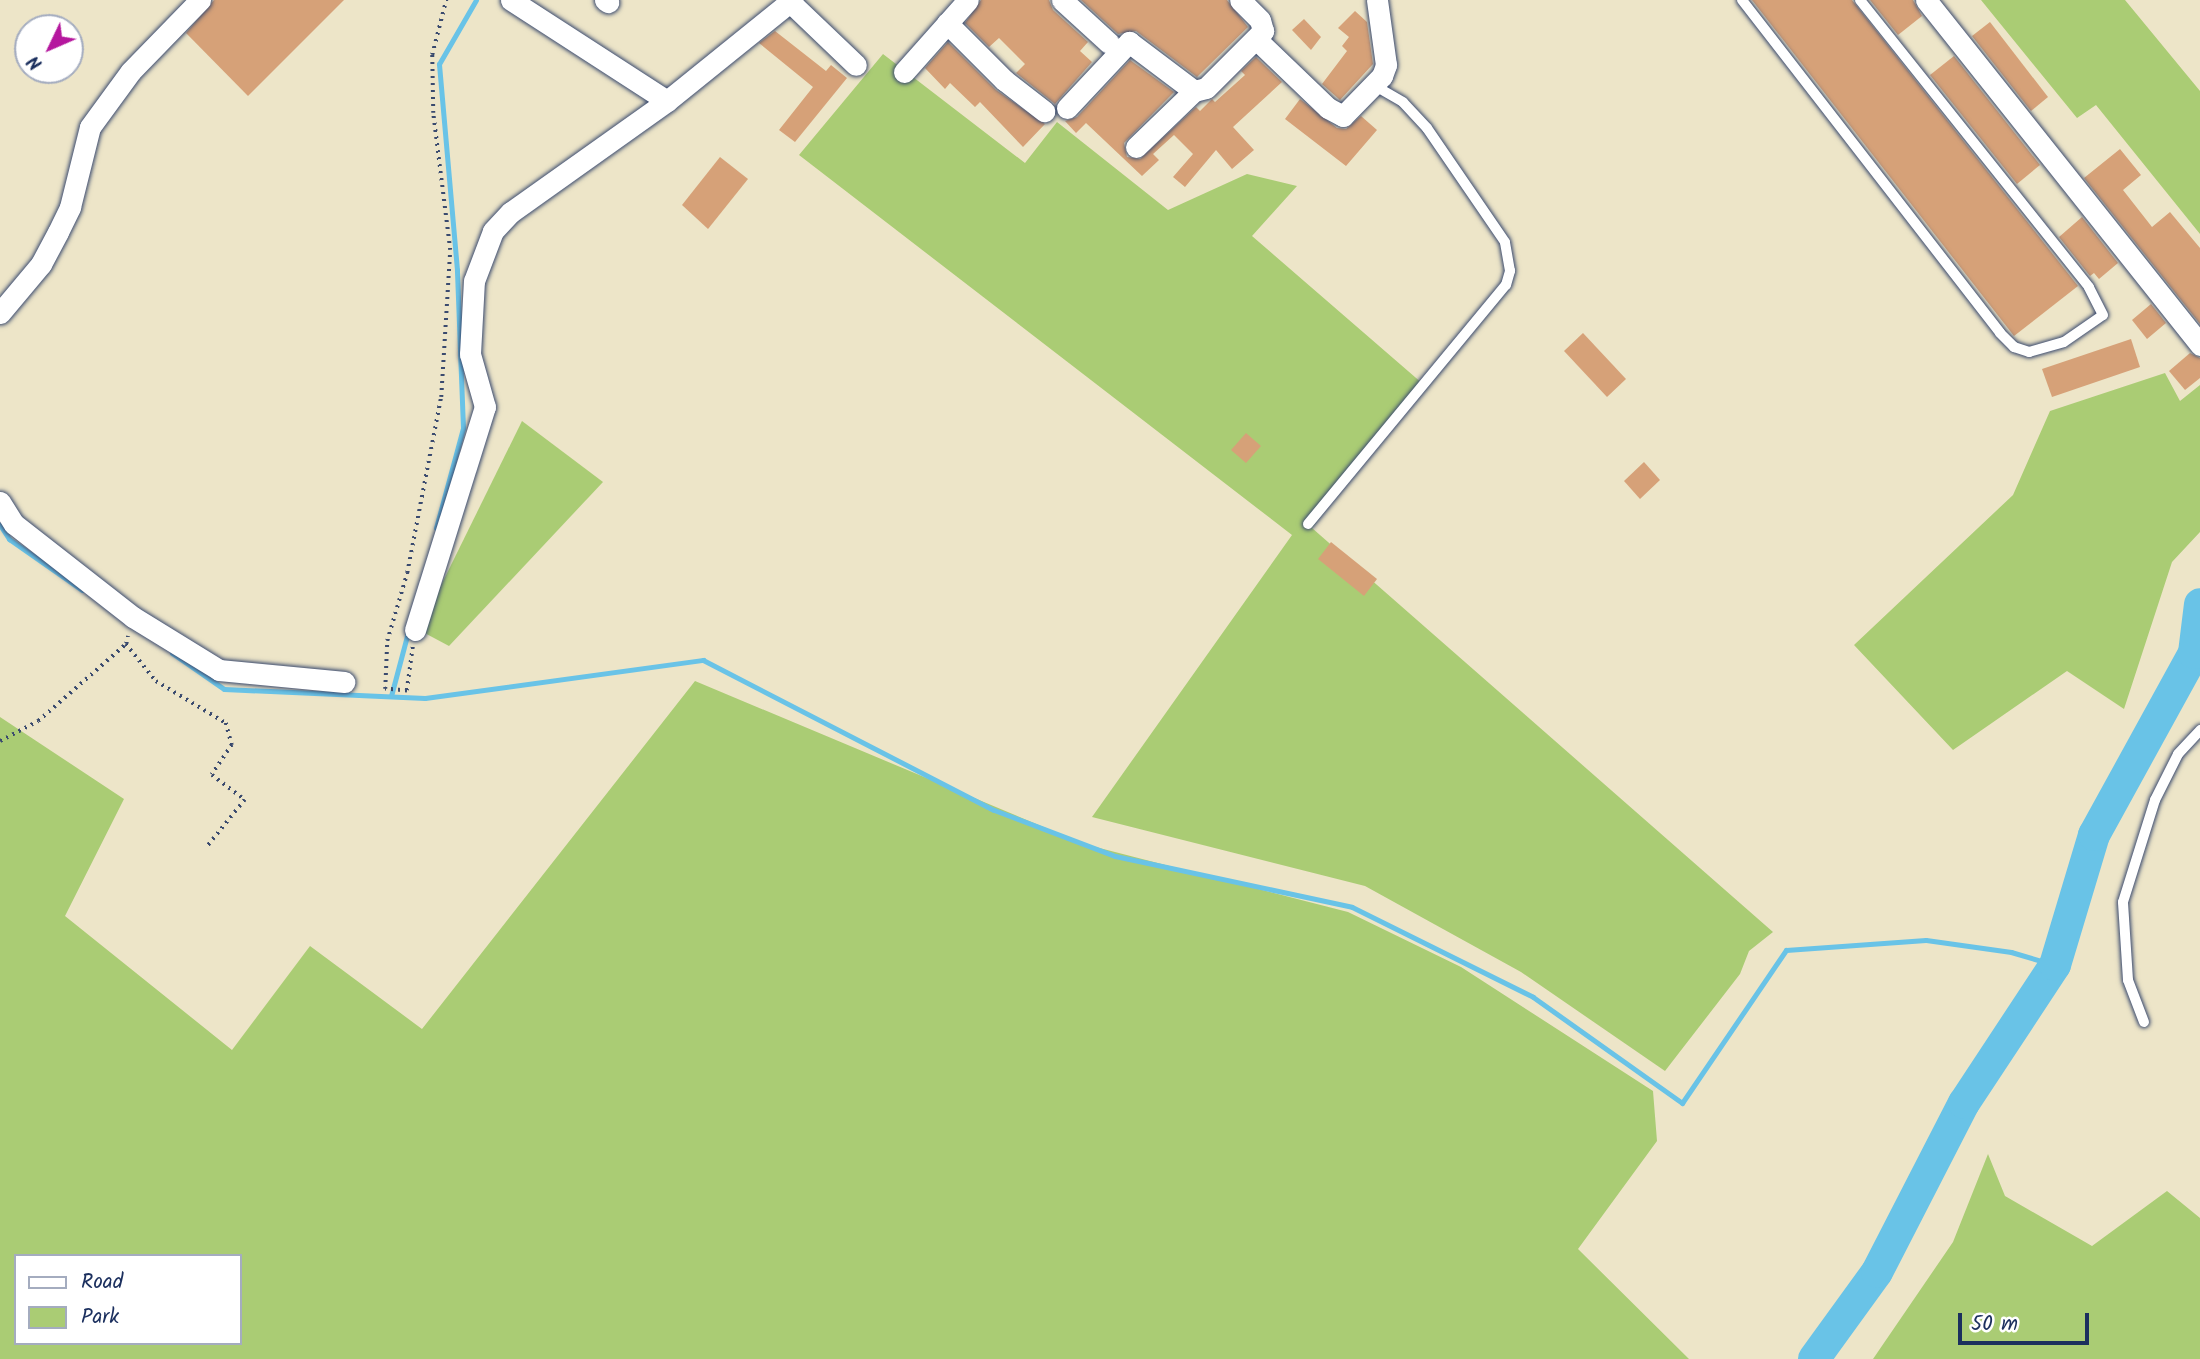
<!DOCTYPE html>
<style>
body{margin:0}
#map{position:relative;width:2200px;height:1359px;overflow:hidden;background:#ede5c8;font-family:Kalam,sans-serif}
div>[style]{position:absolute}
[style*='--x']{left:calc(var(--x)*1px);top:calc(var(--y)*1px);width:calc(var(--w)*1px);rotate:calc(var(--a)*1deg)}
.green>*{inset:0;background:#aacc74}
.stream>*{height:5px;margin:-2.5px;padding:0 2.5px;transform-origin:2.5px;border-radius:2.5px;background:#69c3e7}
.river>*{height:32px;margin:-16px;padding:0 16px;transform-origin:16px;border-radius:16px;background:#69c3e7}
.building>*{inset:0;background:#d6a178}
.path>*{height:3.5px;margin-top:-1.75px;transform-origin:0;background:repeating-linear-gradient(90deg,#3a4a6e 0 2px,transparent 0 7px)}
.roads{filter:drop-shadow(0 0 2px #3a4a6e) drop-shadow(0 0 2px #3a4a6e)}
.service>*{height:10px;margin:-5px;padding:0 5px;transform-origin:5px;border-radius:5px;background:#fff}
.minor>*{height:21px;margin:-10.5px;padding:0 10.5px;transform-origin:10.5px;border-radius:10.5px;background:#fff}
span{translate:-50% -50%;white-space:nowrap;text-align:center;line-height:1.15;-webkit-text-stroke:5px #fff;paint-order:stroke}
.legend{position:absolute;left:14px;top:1254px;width:228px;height:91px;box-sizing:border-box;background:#fff;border:2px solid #a4acbf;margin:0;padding:9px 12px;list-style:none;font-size:21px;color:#1b2f5e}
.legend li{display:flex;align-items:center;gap:14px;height:35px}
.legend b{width:35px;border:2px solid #a4acbf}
.north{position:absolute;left:14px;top:14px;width:70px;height:70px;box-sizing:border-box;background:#fff;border:2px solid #a4acbf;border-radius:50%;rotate:226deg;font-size:19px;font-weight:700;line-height:28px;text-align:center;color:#1b2f5e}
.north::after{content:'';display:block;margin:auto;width:24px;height:32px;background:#b5179e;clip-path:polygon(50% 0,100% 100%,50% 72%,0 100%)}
.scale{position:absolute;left:1958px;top:1313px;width:131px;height:32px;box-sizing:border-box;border:4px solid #1b2f5e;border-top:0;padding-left:9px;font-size:21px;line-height:24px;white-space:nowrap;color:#1b2f5e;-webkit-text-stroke:5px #fff;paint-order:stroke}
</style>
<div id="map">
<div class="green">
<div style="clip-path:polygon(1981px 0,2125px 0,2200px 91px,2200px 234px,2096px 105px,2077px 118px)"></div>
<div style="clip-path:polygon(883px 54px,1025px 163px,1057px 122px,1168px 210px,1247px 174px,1297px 186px,1252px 236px,1423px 384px,1312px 528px,1773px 932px,1749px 951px,1740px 974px,1665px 1071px,1521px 972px,1365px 886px,1092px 817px,1292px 535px,799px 155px)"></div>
<div style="clip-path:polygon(2165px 373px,2180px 401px,2200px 385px,2200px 532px,2172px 562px,2124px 709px,2067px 671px,1953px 750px,1854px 645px,2013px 495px,2050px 411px)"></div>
<div style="clip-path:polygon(522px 421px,603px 482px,449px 646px,419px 630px)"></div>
<div style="clip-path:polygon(evenodd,695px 681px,1084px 844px,1348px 912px,1461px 967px,1653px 1091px,1657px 1141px,1578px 1249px,1689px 1359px,0 1359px,0 717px,124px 799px,65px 916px,232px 1050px,310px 946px,422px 1029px,695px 681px,16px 1256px,240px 1256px,240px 1343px,16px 1343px,16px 1256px)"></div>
<div style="clip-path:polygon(1988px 1154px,2005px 1196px,2092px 1246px,2167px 1191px,2200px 1218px,2200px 1359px,1873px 1359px,1953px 1242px)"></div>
</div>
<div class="stream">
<div style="--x:0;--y:525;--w:17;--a:57"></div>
<div style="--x:9;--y:539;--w:89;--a:34.9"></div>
<div style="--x:436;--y:528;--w:104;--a:-74.9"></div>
<div style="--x:463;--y:428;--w:158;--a:-92.2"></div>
<div style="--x:457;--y:270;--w:207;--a:-95"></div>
<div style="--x:439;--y:64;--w:74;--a:-60"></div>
<div style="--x:172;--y:653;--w:63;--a:34.7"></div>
<div style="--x:224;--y:689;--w:201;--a:2.6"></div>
<div style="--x:425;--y:698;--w:281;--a:-7.8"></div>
<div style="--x:703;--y:660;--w:327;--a:27.3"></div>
<div style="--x:994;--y:810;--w:129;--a:20.8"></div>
<div style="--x:1115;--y:856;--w:242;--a:12.1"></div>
<div style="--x:1352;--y:907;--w:202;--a:26.4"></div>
<div style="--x:1533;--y:997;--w:183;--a:35.4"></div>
<div style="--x:1682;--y:1103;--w:185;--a:-55.8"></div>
<div style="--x:1786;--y:950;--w:140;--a:-4.1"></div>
<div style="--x:1926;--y:940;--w:86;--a:8"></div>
<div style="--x:2011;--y:952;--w:46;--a:16.5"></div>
<div style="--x:391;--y:696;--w:66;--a:-75.1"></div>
</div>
<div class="river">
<div style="--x:1814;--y:1359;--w:107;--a:-54.1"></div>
<div style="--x:1877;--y:1272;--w:190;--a:-62.8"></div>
<div style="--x:1964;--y:1103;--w:165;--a:-56.6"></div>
<div style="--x:2055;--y:965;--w:136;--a:-73.3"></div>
<div style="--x:2094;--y:835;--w:208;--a:-61.2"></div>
<div style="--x:2194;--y:653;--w:49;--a:-83"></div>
</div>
<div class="building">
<div style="clip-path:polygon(344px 0,248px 96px,186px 33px,214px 0)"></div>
<div style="clip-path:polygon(981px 0,1049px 0,1053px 10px,1088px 42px,1080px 51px,1092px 62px,1055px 104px,1016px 73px,1025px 64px,999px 38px,989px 47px,965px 23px)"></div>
<div style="clip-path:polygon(1081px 0,1227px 0,1248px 27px,1197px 77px,1136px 31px,1118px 34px)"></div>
<div style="clip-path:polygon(1752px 0,1852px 0,2078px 286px,2014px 336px)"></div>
<div style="clip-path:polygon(1870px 0,1913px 0,1922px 16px,1898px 35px)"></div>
<div style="clip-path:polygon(1355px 11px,1367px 22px,1373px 64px,1340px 100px,1322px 84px,1347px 51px,1342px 46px,1349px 37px,1338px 28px)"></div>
<div style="clip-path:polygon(1304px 19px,1321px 37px,1311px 50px,1292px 30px)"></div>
<div style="clip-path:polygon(1990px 22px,2048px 97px,2031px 111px,1972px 36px)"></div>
<div style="clip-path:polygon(775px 31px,826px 71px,831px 65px,847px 78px,795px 142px,779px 130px,813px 87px,759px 43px)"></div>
<div style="clip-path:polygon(948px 42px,996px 90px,1045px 124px,1023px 147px,980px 102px,975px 107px,950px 83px,945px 89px,925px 68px)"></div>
<div style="clip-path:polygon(1954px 56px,2040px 165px,2017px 184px,1930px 75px)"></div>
<div style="clip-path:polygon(1256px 57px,1282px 82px,1233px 127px,1254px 150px,1232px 169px,1216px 150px,1185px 187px,1173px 177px,1193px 154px,1174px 135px,1153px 154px,1159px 160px,1142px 176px,1086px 123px,1076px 133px,1065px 121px,1077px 117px,1130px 60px,1174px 92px,1124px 143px,1127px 157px,1140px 159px,1196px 107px,1200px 111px,1212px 99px,1215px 102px,1245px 75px,1241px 71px)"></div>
<div style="clip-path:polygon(1300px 99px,1337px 128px,1346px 129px,1361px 116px,1377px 130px,1346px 166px,1285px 119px)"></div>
<div style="clip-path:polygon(2120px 149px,2141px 175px,2123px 190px,2152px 227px,2170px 212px,2200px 248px,2200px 324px,2084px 178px)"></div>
<div style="clip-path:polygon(720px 157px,748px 179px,708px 229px,682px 205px)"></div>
<div style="clip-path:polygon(2082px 217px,2118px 263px,2099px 279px,2094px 273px,2090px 276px,2059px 237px)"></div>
<div style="clip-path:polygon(2151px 304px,2166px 323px,2147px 339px,2132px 320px)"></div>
<div style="clip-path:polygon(1583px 333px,1626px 379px,1607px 397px,1564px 351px)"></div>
<div style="clip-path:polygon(2131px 339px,2140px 367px,2052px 397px,2042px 369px)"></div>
<div style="clip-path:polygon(2190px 353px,2200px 358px,2200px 378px,2185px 390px,2169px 371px)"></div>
<div style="clip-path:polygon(1246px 433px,1261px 446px,1246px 463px,1231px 450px)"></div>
<div style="clip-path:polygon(1644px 462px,1660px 480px,1640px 499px,1624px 481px)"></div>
<div style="clip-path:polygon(1331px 542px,1377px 579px,1364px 596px,1318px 559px)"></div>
</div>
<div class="path">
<div style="--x:126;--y:644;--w:48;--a:51"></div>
<div style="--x:156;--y:681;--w:82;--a:31"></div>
<div style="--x:226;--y:723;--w:23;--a:75"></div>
<div style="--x:232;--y:745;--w:36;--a:124"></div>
<div style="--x:212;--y:775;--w:41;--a:37.1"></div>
<div style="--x:245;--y:800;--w:60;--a:129"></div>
<div style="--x:413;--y:647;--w:44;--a:97.8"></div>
<div style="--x:407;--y:691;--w:22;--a:-175"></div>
<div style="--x:385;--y:689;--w:48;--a:-87.6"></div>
<div style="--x:387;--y:641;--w:71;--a:-73.6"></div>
<div style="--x:407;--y:573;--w:179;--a:-79.1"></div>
<div style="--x:441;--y:397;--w:147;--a:-86.5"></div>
<div style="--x:450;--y:250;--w:138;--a:-97.1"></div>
<div style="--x:433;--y:113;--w:58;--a:-91"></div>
<div style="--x:432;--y:55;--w:57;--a:-75.7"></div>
<div style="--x:0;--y:741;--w:43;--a:-27.8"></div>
<div style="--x:38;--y:721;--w:117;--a:-41.2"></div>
<div style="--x:126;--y:644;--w:8;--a:-76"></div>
</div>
<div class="roads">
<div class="service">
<div style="--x:1742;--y:0;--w:421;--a:52.2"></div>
<div style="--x:2000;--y:333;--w:20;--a:45"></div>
<div style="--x:2014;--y:347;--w:16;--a:18"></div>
<div style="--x:2029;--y:352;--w:36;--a:-16"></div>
<div style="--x:2064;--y:342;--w:47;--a:-34.7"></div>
<div style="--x:2103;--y:315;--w:31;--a:-117"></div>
<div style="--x:2089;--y:287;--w:367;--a:-128.6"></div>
<div style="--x:1308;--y:524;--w:310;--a:-50.4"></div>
<div style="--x:1506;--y:285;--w:15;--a:-74"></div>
<div style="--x:1510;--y:271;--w:29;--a:-100"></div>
<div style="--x:1505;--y:242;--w:138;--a:-124.4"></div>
<div style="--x:1427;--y:128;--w:35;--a:-133"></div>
<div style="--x:1403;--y:102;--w:34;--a:-150"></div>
<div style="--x:2144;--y:1022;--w:45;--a:-110.9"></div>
<div style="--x:2128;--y:980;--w:78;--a:-93.7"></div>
<div style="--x:2123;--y:902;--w:107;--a:-72.6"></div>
<div style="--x:2155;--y:800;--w:51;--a:-63.4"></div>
<div style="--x:2178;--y:754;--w:33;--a:-47"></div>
</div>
<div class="minor">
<div style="--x:511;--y:0;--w:186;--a:32.9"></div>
<div style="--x:605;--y:0;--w:4;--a:34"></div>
<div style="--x:1062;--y:0;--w:64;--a:42.5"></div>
<div style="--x:1926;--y:0;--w:441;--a:51.5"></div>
<div style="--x:790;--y:2;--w:91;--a:43.7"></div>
<div style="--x:947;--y:23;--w:81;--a:45"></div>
<div style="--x:1004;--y:80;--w:51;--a:37.8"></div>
<div style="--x:1256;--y:39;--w:100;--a:43.8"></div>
<div style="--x:1328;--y:108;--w:17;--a:28"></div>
<div style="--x:1343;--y:116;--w:56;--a:-45.7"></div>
<div style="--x:1382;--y:76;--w:12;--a:-70"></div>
<div style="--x:1386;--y:65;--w:66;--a:-97.9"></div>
<div style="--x:904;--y:72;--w:96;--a:-48.4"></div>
<div style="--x:1067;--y:108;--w:91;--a:-46.8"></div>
<div style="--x:1129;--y:42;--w:81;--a:37"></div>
<div style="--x:1194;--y:91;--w:12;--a:-14"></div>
<div style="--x:1206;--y:88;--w:81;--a:-45"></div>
<div style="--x:1263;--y:31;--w:11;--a:-105"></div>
<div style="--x:1260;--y:20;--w:28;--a:-135"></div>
<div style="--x:1136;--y:147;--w:81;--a:-44"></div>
<div style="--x:0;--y:313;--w:64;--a:-50.1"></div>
<div style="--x:41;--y:264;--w:36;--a:-62"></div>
<div style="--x:58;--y:232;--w:28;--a:-64"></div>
<div style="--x:70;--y:207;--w:82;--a:-76"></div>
<div style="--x:90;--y:127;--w:69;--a:-53.8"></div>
<div style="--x:131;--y:71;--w:99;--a:-45.8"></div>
<div style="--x:0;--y:502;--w:26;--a:58"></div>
<div style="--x:14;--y:524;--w:151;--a:38"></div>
<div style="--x:133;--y:617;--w:101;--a:31.6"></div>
<div style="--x:219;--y:670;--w:126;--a:5.5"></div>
<div style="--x:415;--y:630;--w:234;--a:-72.6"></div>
<div style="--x:485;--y:407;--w:55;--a:-105.8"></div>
<div style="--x:470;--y:354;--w:73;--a:-86.9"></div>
<div style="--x:474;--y:281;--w:53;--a:-69.2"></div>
<div style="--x:493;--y:231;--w:26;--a:-47"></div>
<div style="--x:511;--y:212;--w:191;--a:-35.4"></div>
<div style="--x:667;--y:101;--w:161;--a:-38.9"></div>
</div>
</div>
<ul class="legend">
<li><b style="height:9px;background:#fff"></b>Road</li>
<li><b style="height:19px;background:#aacc74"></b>Park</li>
</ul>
<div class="north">N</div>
<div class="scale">50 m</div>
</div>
